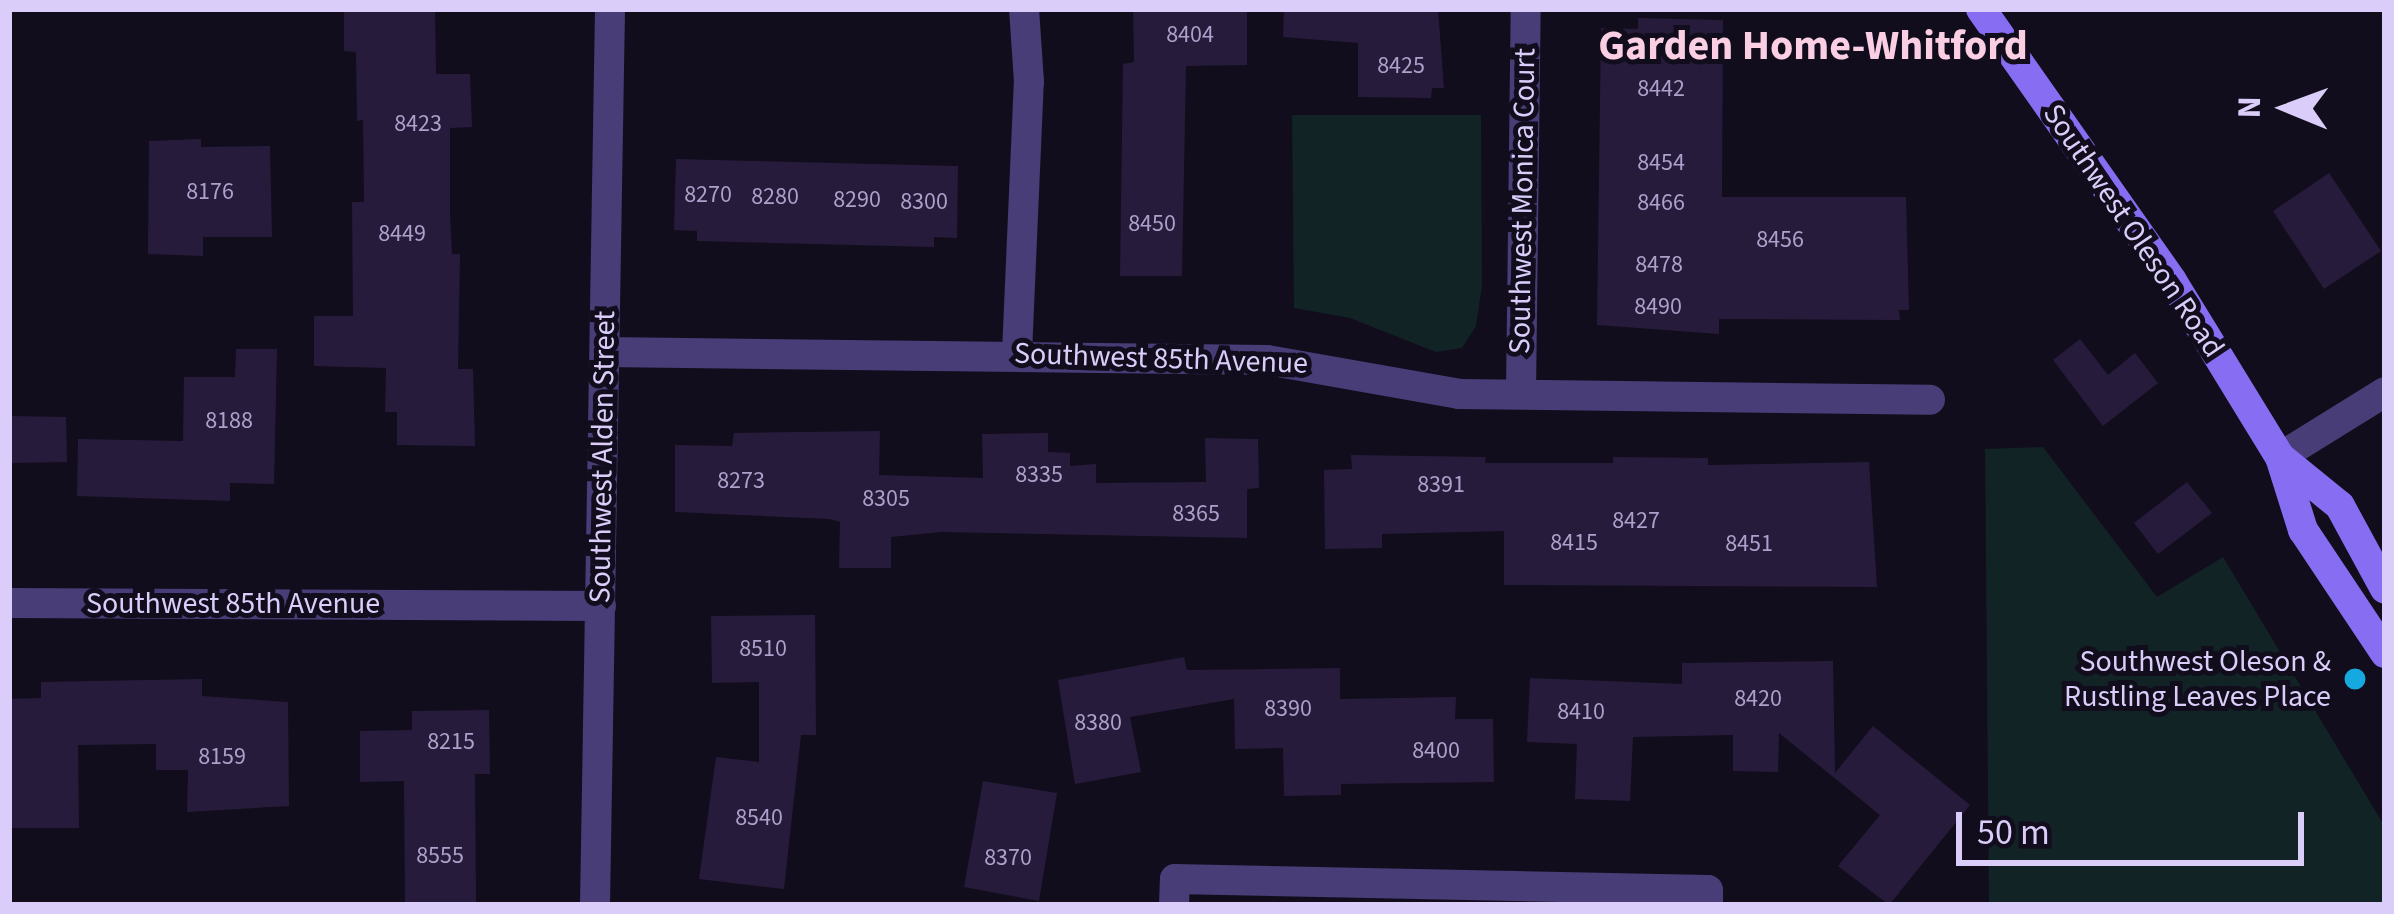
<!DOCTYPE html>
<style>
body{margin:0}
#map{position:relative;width:2394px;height:914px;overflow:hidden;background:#120d1c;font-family:"Source Sans 3",sans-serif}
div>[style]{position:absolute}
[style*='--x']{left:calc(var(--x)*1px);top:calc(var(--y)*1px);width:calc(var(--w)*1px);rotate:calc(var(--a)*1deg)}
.green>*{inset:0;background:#112325}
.building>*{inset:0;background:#271b3b}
.minor>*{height:30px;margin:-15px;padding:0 15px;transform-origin:15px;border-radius:15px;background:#483d77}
.secondary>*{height:30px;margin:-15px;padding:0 15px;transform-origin:15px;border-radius:15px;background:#866df1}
.dots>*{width:33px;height:33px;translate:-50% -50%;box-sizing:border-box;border:6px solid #120d1c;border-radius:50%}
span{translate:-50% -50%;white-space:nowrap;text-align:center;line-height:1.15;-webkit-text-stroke:10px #120d1c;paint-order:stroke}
.number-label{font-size:24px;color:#ada0ca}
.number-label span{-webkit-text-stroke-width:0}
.street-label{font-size:30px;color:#dacdfa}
.poi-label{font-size:30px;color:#dacdfa}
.right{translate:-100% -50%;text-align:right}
.district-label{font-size:42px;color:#facfe3;font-weight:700}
.frame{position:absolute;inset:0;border:12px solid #dacdfa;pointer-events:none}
.north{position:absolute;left:2226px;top:48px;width:120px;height:120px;-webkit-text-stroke:9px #120d1c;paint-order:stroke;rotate:271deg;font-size:33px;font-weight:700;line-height:48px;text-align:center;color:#dacdfa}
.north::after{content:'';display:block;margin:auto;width:42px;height:54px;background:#dacdfa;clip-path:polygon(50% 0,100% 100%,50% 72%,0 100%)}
.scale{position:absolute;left:1956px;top:812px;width:348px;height:54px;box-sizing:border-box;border:6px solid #dacdfa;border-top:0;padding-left:15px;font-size:36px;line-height:42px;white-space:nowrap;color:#dacdfa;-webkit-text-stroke:9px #120d1c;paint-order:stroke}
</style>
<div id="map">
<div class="green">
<div style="clip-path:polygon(1292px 115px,1481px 115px,1482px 285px,1476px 326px,1462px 348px,1436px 352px,1350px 318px,1294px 308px)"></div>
<div style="clip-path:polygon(2043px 447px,2157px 597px,2223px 557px,2385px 827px,2385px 905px,1989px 905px,1985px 449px)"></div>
</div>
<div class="building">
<div style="clip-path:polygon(344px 9px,435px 9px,436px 74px,470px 74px,472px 127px,450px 128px,450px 215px,452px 254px,460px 254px,458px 369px,473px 369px,475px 446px,397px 445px,397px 412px,385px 412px,386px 368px,314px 366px,314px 316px,353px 316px,352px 202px,364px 202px,363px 120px,357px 121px,356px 52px,344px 51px)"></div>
<div style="clip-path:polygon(1133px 9px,1247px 9px,1247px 65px,1186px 66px,1182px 276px,1120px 276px,1123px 64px,1134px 62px)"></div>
<div style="clip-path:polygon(1284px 9px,1438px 9px,1444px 88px,1432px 88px,1431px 98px,1358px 97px,1358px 43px,1283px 37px)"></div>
<div style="clip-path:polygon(1638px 18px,1723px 20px,1722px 197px,1906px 197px,1909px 310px,1899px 310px,1900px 320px,1719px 319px,1719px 334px,1597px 325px,1601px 28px,1638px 29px)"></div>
<div style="clip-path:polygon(201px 139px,201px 147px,270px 146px,272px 237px,203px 237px,203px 256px,148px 254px,149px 141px)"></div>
<div style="clip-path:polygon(676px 159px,958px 166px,957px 238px,934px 237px,934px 247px,697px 241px,697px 231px,674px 230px)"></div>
<div style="clip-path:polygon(2329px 173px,2381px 251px,2324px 289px,2273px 211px)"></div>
<div style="clip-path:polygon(2080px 339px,2108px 375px,2135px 353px,2158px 383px,2103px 426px,2053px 360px)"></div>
<div style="clip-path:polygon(236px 349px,277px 349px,274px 484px,230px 483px,230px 501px,77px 496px,78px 439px,183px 441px,184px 377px,235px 377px)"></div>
<div style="clip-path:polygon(9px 416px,66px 417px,67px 462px,9px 463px)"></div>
<div style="clip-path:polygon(880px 431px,879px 475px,983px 478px,982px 434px,1048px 433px,1048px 452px,1070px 453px,1070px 466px,1096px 464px,1096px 483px,1206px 482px,1205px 438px,1258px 439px,1259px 488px,1247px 489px,1247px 538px,941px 532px,891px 537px,891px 568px,839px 568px,840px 522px,830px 519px,675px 512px,675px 445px,732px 446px,734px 433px)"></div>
<div style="clip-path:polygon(1351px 455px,1486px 457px,1485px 463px,1613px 463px,1613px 457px,1708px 458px,1708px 465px,1869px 462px,1877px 587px,1504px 585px,1504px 531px,1382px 534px,1382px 548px,1325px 549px,1324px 470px,1352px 469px)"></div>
<div style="clip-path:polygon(2187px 482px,2212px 513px,2158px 554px,2134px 523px)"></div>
<div style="clip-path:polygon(815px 615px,816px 735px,801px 735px,784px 889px,699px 879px,716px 757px,759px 762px,759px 682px,712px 683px,711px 616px)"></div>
<div style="clip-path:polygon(1184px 657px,1187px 670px,1340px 668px,1340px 699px,1456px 697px,1455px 719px,1493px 719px,1494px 782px,1341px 784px,1341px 795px,1284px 796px,1283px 748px,1235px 749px,1234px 699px,1130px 717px,1141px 772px,1075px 784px,1058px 680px)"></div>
<div style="clip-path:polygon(1833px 661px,1835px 773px,1873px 726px,1970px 805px,1889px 905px,1838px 866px,1880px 815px,1779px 733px,1778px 772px,1733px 771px,1733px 735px,1633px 737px,1630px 801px,1575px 799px,1577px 744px,1527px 742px,1530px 678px,1682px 684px,1682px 663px)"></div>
<div style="clip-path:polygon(202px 679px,202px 696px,288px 702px,289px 806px,187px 812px,188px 770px,156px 770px,156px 744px,78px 745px,79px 828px,9px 828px,9px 699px,41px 698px,41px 682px)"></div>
<div style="clip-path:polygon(489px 710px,490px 774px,475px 774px,476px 905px,405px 905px,404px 781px,360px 782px,360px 731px,412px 730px,412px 711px)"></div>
<div style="clip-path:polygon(983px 781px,1057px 793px,1039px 901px,964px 887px)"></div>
</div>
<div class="minor">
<div style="--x:605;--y:352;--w:662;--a:0.69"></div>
<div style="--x:1267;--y:360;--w:195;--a:10"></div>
<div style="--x:1459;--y:394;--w:471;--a:0.7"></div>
<div style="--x:1017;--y:353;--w:271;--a:-87.5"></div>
<div style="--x:1029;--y:82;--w:73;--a:-93.9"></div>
<div style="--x:1521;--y:393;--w:384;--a:-89.3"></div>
<div style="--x:2280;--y:457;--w:123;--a:-31.8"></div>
<div style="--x:9;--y:603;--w:592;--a:0.29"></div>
<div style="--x:595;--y:905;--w:896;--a:-89.04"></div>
<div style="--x:1174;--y:905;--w:26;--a:-88"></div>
<div style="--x:1175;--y:879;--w:533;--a:1.18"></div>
<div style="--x:1708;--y:890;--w:15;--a:90"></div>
</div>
<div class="secondary">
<div style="--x:1981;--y:9;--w:332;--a:54.9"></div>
<div style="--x:2172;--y:281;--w:206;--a:58.5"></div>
<div style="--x:2280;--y:457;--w:77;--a:72.5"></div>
<div style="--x:2303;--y:530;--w:148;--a:56.3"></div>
<div style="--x:2280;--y:457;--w:77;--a:39.2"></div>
<div style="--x:2340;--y:506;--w:94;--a:61.5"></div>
</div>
<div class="dots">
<div style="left:2355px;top:679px;background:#15a9df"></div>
</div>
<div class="number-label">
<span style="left:1190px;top:35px">8404</span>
<span style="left:1401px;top:66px">8425</span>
<span style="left:1661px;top:89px">8442</span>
<span style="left:418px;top:124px">8423</span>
<span style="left:1661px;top:163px">8454</span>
<span style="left:210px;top:192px">8176</span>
<span style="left:708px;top:195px">8270</span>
<span style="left:775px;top:197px">8280</span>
<span style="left:857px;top:200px">8290</span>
<span style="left:924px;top:202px">8300</span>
<span style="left:1661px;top:203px">8466</span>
<span style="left:1152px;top:224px">8450</span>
<span style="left:402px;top:234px">8449</span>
<span style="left:1780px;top:240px">8456</span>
<span style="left:1659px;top:265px">8478</span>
<span style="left:1658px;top:307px">8490</span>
<span style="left:229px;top:421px">8188</span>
<span style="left:1039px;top:475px">8335</span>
<span style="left:741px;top:481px">8273</span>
<span style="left:1441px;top:485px">8391</span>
<span style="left:886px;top:499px">8305</span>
<span style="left:1196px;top:514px">8365</span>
<span style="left:1636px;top:521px">8427</span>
<span style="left:1574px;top:543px">8415</span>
<span style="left:1749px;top:544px">8451</span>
<span style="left:763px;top:649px">8510</span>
<span style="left:1758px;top:699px">8420</span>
<span style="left:1288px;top:709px">8390</span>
<span style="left:1581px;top:712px">8410</span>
<span style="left:1098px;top:723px">8380</span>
<span style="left:451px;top:742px">8215</span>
<span style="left:1436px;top:751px">8400</span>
<span style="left:222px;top:757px">8159</span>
<span style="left:759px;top:818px">8540</span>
<span style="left:440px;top:856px">8555</span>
<span style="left:1008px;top:858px">8370</span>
</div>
<div class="street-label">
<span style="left:1523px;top:201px;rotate:-89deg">Southwest Monica Court</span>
<span style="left:2133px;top:231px;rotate:56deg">Southwest Oleson Road</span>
<span style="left:1161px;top:359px;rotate:2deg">Southwest 85th Avenue</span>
<span style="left:603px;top:457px;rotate:-89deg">Southwest Alden Street</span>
<span style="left:233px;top:604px">Southwest 85th Avenue</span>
</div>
<div class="poi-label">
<span class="right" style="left:2331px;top:679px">Southwest Oleson &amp;<br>Rustling Leaves Place</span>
</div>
<div class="district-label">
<span style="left:1813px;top:46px">Garden Home-Whitford</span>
</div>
<div class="frame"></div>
<div class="north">N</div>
<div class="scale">50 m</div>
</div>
